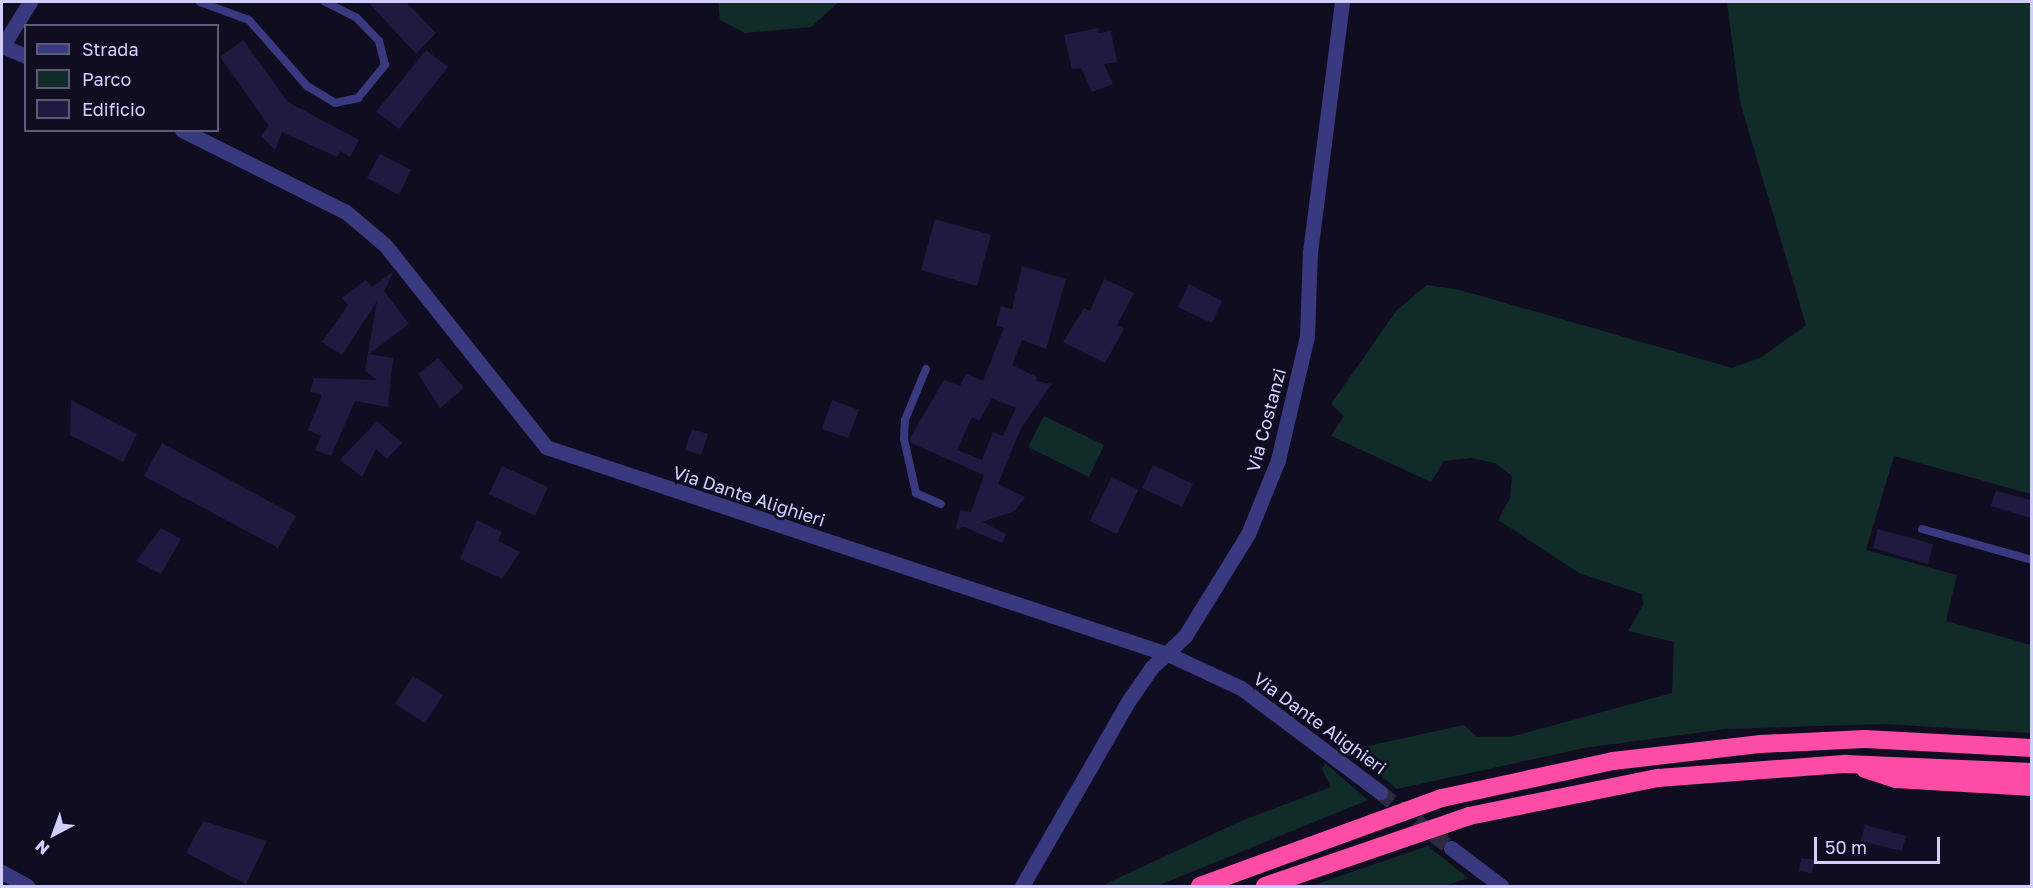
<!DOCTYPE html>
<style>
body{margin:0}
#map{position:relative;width:2033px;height:888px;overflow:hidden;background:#100d21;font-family:"Golos Text",sans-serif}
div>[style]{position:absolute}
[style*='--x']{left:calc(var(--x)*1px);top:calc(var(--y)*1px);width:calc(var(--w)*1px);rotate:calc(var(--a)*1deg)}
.green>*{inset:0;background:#112b29}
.building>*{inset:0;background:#201a41}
.street-tunnel>*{height:15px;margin-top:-7.5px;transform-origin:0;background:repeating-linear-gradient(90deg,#2d2a42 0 15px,transparent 0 23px)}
.lane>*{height:8px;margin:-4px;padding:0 4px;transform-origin:4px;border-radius:4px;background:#39397f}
.street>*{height:15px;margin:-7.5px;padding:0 7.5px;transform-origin:7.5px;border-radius:7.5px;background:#39397f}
.highway>*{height:18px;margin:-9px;padding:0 9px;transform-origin:9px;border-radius:9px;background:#fc4ca6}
span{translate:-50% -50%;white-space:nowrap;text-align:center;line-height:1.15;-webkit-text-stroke:6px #100d21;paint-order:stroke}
.street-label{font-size:18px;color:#d2cefe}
.frame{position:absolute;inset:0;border:3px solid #d2cefe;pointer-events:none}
.legend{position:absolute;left:24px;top:24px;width:195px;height:108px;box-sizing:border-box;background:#100d21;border:2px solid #5e5a79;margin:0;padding:8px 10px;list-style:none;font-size:18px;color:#d2cefe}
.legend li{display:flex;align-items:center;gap:12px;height:30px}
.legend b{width:30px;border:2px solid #5e5a79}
.north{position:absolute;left:24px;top:804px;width:60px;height:60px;-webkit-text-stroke:4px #100d21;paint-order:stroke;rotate:221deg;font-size:16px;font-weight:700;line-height:24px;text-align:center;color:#d2cefe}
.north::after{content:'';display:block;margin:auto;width:21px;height:27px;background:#d2cefe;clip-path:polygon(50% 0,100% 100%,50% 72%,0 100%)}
.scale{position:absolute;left:1814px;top:837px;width:126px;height:27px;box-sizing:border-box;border:3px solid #d2cefe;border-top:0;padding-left:8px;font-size:18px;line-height:21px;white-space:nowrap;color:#d2cefe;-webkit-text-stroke:4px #100d21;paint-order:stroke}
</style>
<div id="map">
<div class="green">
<div style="clip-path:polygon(718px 2px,839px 2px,811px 27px,745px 33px,720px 20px)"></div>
<div style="clip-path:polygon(1727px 2px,2031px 2px,2031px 494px,1894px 456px,1866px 550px,1957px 575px,1946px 621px,2031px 645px,2031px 733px,1885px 724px,1726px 729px,1584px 748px,1397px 789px,1349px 750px,1464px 725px,1477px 737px,1510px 737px,1672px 693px,1674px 642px,1628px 631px,1643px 605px,1642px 594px,1579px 573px,1498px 520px,1510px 498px,1512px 476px,1495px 463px,1472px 458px,1444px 461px,1431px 482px,1331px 436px,1344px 416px,1331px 404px,1397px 310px,1427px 285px,1460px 290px,1732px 368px,1762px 357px,1806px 325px,1740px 102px)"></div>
<div style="clip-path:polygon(1044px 416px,1104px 445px,1089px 477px,1028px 447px)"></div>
<div style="clip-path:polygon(1325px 763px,1368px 800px,1157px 886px,1101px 886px,1241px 821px,1331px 787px,1322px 769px)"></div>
<div style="clip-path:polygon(1428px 846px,1468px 878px,1444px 886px,1311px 886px)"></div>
</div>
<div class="building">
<div style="clip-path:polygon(368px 2px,406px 2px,436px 33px,416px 54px)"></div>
<div style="clip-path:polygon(1098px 28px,1099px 33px,1111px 31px,1117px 62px,1104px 64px,1113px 84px,1092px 92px,1081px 68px,1072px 69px,1064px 35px)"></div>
<div style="clip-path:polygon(243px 40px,288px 102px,359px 140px,350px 157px,340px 151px,337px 157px,282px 132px,275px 150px,261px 136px,269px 126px,220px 57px)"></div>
<div style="clip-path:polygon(426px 50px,448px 67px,399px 129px,376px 112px)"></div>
<div style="clip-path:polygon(380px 154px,411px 170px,399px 195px,367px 178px)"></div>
<div style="clip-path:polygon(935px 219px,991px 235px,977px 286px,921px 270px)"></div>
<div style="clip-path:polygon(evenodd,1022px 266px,1066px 279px,1046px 349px,1022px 340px,1012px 365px,1037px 377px,1036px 381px,1052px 384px,1021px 428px,998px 484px,1025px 497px,1015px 511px,982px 522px,1006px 534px,1002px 543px,964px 527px,956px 529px,960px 510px,971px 512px,984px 475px,911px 443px,910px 438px,944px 380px,960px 386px,966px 374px,983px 381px,1004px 328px,996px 325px,1001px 306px,1012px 309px,1022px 266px,992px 398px,1016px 408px,1003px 436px,993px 432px,982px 460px,957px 450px,972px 417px,979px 421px,992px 398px)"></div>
<div style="clip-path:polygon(394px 271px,384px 291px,409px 324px,369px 354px,393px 358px,388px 407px,355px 401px,331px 456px,315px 450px,321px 436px,308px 430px,322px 395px,310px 392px,314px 378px,377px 380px,365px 371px,377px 301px,342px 355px,322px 342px,348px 305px,342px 298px,366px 280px,372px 287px)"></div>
<div style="clip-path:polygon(1104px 279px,1134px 293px,1117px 325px,1124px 329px,1105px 363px,1063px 342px,1084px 308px,1090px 311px)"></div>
<div style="clip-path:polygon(1189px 284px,1222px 301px,1212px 323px,1178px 307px)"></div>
<div style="clip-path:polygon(438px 358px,464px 388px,440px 408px,418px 374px)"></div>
<div style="clip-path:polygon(71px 400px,137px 434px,123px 462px,70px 435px)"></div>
<div style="clip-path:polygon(832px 400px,859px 410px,848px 438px,822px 429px)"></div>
<div style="clip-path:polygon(377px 421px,402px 443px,387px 459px,376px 449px,362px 477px,340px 460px)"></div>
<div style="clip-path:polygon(692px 429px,708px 434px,701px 455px,685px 450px)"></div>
<div style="clip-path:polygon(162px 443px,296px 516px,278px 548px,144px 476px)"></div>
<div style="clip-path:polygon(1153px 465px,1193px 484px,1182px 507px,1142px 488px)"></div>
<div style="clip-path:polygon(502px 466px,548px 487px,535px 516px,489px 494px)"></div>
<div style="clip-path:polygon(1112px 477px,1138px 490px,1117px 534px,1090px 521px)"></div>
<div style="clip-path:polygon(1996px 491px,2031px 500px,2031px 518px,1991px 506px)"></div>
<div style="clip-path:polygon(477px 520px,502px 532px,498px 541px,520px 552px,502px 579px,460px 559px)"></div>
<div style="clip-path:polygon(161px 528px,181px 539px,161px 574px,136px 561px)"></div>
<div style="clip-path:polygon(1878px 529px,1933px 544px,1928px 564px,1873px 548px)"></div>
<div style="clip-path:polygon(413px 676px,443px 695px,425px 723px,395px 704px)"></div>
<div style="clip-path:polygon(203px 821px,267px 841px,246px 884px,186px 853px)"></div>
<div style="clip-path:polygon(1865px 825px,1906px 836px,1902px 851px,1861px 841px)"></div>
<div style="clip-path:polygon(1801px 858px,1815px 860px,1812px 873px,1799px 871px)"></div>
</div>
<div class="street-tunnel">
<div style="--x:1380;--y:792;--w:90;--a:38.3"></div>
</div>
<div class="lane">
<div style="--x:200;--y:2;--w:52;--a:20.2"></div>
<div style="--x:249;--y:20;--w:88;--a:48.7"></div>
<div style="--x:307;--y:86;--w:33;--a:31"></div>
<div style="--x:335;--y:103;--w:24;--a:-12"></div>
<div style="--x:358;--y:98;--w:43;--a:-50.7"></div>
<div style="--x:385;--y:65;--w:25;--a:-104"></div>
<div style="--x:379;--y:41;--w:32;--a:-134"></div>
<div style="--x:357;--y:18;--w:36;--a:-153"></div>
<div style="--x:926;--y:369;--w:55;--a:112.4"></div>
<div style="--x:905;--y:420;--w:19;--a:93"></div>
<div style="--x:904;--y:439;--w:55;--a:77.5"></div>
<div style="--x:916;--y:493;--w:27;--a:24"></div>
<div style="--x:1922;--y:529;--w:114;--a:15.7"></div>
</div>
<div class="street">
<div style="--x:3;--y:45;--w:51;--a:-57.9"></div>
<div style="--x:2;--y:46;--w:26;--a:23"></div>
<div style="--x:182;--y:130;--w:183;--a:26.6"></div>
<div style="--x:346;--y:212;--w:51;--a:40.2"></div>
<div style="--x:385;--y:245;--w:258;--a:51.4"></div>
<div style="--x:546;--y:447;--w:658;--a:18.43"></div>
<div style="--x:1170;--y:655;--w:78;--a:24.9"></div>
<div style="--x:1241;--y:688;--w:174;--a:36.8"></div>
<div style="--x:1451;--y:848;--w:63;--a:37.2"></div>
<div style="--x:2;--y:872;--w:29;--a:29"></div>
<div style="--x:1022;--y:886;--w:215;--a:-60.1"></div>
<div style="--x:1129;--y:700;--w:39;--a:-55"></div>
<div style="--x:1151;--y:668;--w:47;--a:-43.3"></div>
<div style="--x:1185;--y:636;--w:120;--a:-58.3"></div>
<div style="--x:1248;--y:534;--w:80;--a:-67.9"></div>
<div style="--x:1278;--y:460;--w:127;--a:-76.8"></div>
<div style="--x:1307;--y:336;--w:84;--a:-88"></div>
<div style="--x:1310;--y:252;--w:252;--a:-82.7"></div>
</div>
<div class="highway">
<div style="--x:1865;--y:769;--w:33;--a:18"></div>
<div style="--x:1896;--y:779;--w:136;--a:3.4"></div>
<div style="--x:1200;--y:886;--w:258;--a:-20"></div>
<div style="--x:1442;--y:798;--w:175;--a:-12.2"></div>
<div style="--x:1613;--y:761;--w:149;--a:-6.6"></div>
<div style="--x:1761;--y:744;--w:104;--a:-2.8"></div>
<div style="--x:1865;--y:739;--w:167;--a:3.1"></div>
<div style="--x:1265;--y:886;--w:216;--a:-18.9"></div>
<div style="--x:1469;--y:816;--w:193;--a:-11.4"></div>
<div style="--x:1658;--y:778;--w:189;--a:-4.3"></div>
<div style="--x:1846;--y:764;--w:186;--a:2.5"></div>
</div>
<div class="street-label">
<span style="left:1266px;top:420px;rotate:-75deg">Via Costanzi</span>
<span style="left:749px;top:496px;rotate:18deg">Via Dante Alighieri</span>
<span style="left:1320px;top:723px;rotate:36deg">Via Dante Alighieri</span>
</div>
<div class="frame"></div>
<ul class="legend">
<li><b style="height:8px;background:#39397f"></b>Strada</li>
<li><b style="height:16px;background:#112b29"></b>Parco</li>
<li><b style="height:16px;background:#201a41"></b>Edificio</li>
</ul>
<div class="north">N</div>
<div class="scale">50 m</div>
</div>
